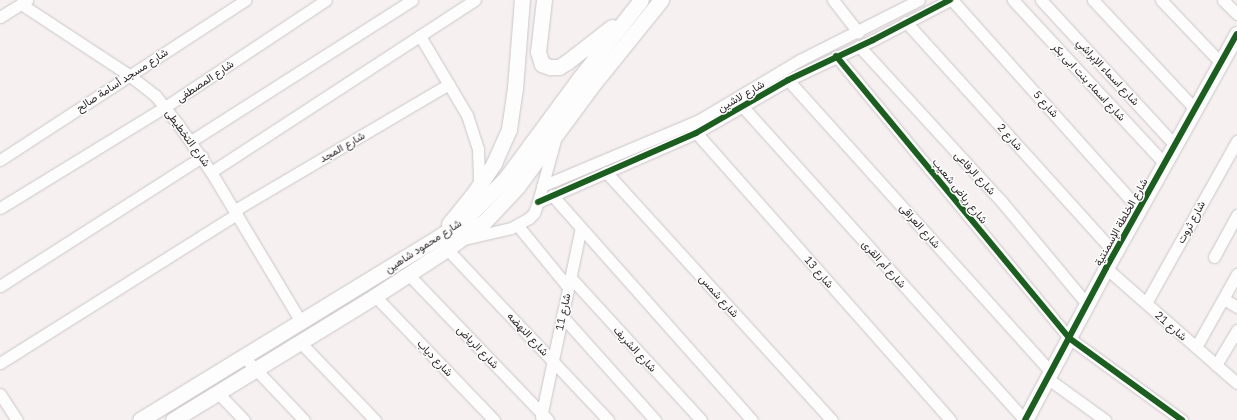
<!DOCTYPE html>
<meta charset="utf-8">
<style>
body{margin:0}
#map{position:relative;width:1237px;height:420px;overflow:hidden;background:#f6f0f1;font-family:"IBM Plex Sans",Vazirmatn,sans-serif}
div>[style]{position:absolute}
[style*='--x']{left:calc(var(--x)*1px);top:calc(var(--y)*1px);width:calc(var(--w)*1px);rotate:calc(var(--a)*1deg)}
.roads{filter:drop-shadow(0 0 1px #cbc6c7) drop-shadow(0 0 1px #cbc6c7)}
.street>*{height:11px;margin:-5.5px;padding:0 5.5px;transform-origin:5.5px;border-radius:5.5px;background:#fefdfd}
.secondary>*{height:15px;margin:-7.5px;padding:0 7.5px;transform-origin:7.5px;border-radius:7.5px;background:#fefdfd}
.cycleway>*{height:6px;margin:-3px;padding:0 3px;transform-origin:3px;border-radius:3px;background:#1b5e20}
span{translate:-50% -50%;white-space:nowrap;text-align:center;line-height:1.15;-webkit-text-stroke:3px #fdfdfd;paint-order:stroke}
.street-label{font-size:11px;color:#2f2a2b}
</style>
<div id="map">
<div class="roads">
<div class="street">
<div style="--x:833;--y:0;--w:41;--a:52"></div>
<div style="--x:952;--y:0;--w:280;--a:48.2"></div>
<div style="--x:1013;--y:0;--w:224;--a:47.2"></div>
<div style="--x:1041;--y:0;--w:197;--a:47.3"></div>
<div style="--x:1093;--y:0;--w:149;--a:46.9"></div>
<div style="--x:1161;--y:0;--w:87;--a:46.4"></div>
<div style="--x:1223;--y:0;--w:20;--a:45"></div>
<div style="--x:21;--y:4;--w:129;--a:33.3"></div>
<div style="--x:129;--y:75;--w:33;--a:38"></div>
<div style="--x:155;--y:95;--w:37;--a:52"></div>
<div style="--x:178;--y:124;--w:58;--a:55.5"></div>
<div style="--x:211;--y:172;--w:175;--a:59"></div>
<div style="--x:0;--y:17;--w:32;--a:-32"></div>
<div style="--x:906;--y:22;--w:312;--a:47.9"></div>
<div style="--x:420;--y:36;--w:92;--a:59.3"></div>
<div style="--x:467;--y:115;--w:36;--a:72"></div>
<div style="--x:478;--y:149;--w:36;--a:88"></div>
<div style="--x:859;--y:46;--w:212;--a:47.5"></div>
<div style="--x:1002;--y:202;--w:133;--a:50.2"></div>
<div style="--x:836;--y:56;--w:366;--a:50.4"></div>
<div style="--x:1069;--y:338;--w:140;--a:36"></div>
<div style="--x:788;--y:80;--w:393;--a:48"></div>
<div style="--x:743;--y:107;--w:421;--a:48"></div>
<div style="--x:692;--y:128;--w:390;--a:48.5"></div>
<div style="--x:191;--y:141;--w:262;--a:-32.5"></div>
<div style="--x:0;--y:160;--w:293;--a:-33.1"></div>
<div style="--x:211;--y:172;--w:315;--a:-33.1"></div>
<div style="--x:606;--y:172;--w:336;--a:47.7"></div>
<div style="--x:542;--y:186;--w:173;--a:-22.8"></div>
<div style="--x:701;--y:119;--w:115;--a:-30.8"></div>
<div style="--x:800;--y:60;--w:133;--a:-26.8"></div>
<div style="--x:552;--y:195;--w:301;--a:48.4"></div>
<div style="--x:538;--y:202;--w:172;--a:-23.6"></div>
<div style="--x:696;--y:133;--w:106;--a:-29.9"></div>
<div style="--x:788;--y:80;--w:94;--a:-25.2"></div>
<div style="--x:873;--y:40;--w:87;--a:-27.5"></div>
<div style="--x:0;--y:208;--w:193;--a:-31.5"></div>
<div style="--x:165;--y:107;--w:193;--a:-33.6"></div>
<div style="--x:235;--y:210;--w:248;--a:-30.5"></div>
<div style="--x:518;--y:226;--w:79;--a:50.7"></div>
<div style="--x:464;--y:239;--w:48;--a:-13.2"></div>
<div style="--x:511;--y:228;--w:21;--a:-29"></div>
<div style="--x:529;--y:218;--w:7;--a:-45"></div>
<div style="--x:534;--y:213;--w:12;--a:-70"></div>
<div style="--x:538;--y:202;--w:64;--a:-74.7"></div>
<div style="--x:447;--y:249;--w:235;--a:46.7"></div>
<div style="--x:1214;--y:257;--w:48;--a:-61.3"></div>
<div style="--x:1106;--y:268;--w:174;--a:41.3"></div>
<div style="--x:408;--y:274;--w:202;--a:46.2"></div>
<div style="--x:570;--y:277;--w:194;--a:47.5"></div>
<div style="--x:0;--y:286;--w:240;--a:-32.6"></div>
<div style="--x:375;--y:296;--w:172;--a:46.2"></div>
<div style="--x:1224;--y:299;--w:15;--a:32"></div>
<div style="--x:1146;--y:303;--w:186;--a:-60.7"></div>
<div style="--x:562;--y:316;--w:140;--a:48.2"></div>
<div style="--x:299;--y:341;--w:110;--a:46.1"></div>
<div style="--x:1196;--y:347;--w:84;--a:-60.7"></div>
<div style="--x:244;--y:357;--w:87;--a:46.4"></div>
<div style="--x:0;--y:363;--w:280;--a:-32.2"></div>
<div style="--x:1216;--y:365;--w:41;--a:-59"></div>
<div style="--x:1047;--y:378;--w:72;--a:35.9"></div>
<div style="--x:217;--y:392;--w:39;--a:46"></div>
<div style="--x:0;--y:394;--w:31;--a:57"></div>
<div style="--x:541;--y:417;--w:193;--a:-78.1"></div>
</div>
<div class="secondary">
<div style="--x:544;--y:0;--w:52;--a:96.6"></div>
<div style="--x:538;--y:52;--w:13;--a:72"></div>
<div style="--x:542;--y:64;--w:9;--a:21"></div>
<div style="--x:550;--y:67;--w:9;--a:0"></div>
<div style="--x:559;--y:67;--w:9;--a:-32"></div>
<div style="--x:567;--y:62;--w:57;--a:-37.9"></div>
<div style="--x:449;--y:224;--w:36;--a:-51"></div>
<div style="--x:472;--y:196;--w:40;--a:-56"></div>
<div style="--x:494;--y:163;--w:37;--a:-66"></div>
<div style="--x:509;--y:129;--w:41;--a:-81.7"></div>
<div style="--x:515;--y:88;--w:88;--a:-85.5"></div>
<div style="--x:140;--y:420;--w:351;--a:-31.5"></div>
<div style="--x:439;--y:237;--w:36;--a:-36"></div>
<div style="--x:468;--y:216;--w:54;--a:-45"></div>
<div style="--x:506;--y:178;--w:123;--a:-53.6"></div>
<div style="--x:579;--y:79;--w:100;--a:-51.9"></div>
<div style="--x:173;--y:420;--w:237;--a:-31.5"></div>
<div style="--x:375;--y:296;--w:86;--a:-33.1"></div>
<div style="--x:447;--y:249;--w:47;--a:-36.4"></div>
<div style="--x:485;--y:221;--w:47;--a:-46.7"></div>
<div style="--x:517;--y:187;--w:129;--a:-53.5"></div>
<div style="--x:594;--y:83;--w:107;--a:-51.1"></div>
<div style="--x:1025;--y:420;--w:172;--a:-61.9"></div>
<div style="--x:1106;--y:268;--w:268;--a:-60.8"></div>
</div>
</div>
<div class="cycleway">
<div style="--x:836;--y:56;--w:366;--a:50.4"></div>
<div style="--x:1069;--y:338;--w:140;--a:36"></div>
<div style="--x:538;--y:202;--w:172;--a:-23.6"></div>
<div style="--x:696;--y:133;--w:106;--a:-29.9"></div>
<div style="--x:788;--y:80;--w:94;--a:-25.2"></div>
<div style="--x:873;--y:40;--w:87;--a:-27.5"></div>
<div style="--x:1025;--y:420;--w:172;--a:-61.9"></div>
<div style="--x:1106;--y:268;--w:268;--a:-60.8"></div>
</div>
<div class="street-label">
<span style="left:1108px;top:72px;rotate:47deg">شارع اسماء الإبراشي</span>
<span style="left:122px;top:80px;rotate:-33deg">شارع مسجد أسامة صالح</span>
<span style="left:205px;top:81px;rotate:-34deg">شارع المصطفى</span>
<span style="left:1089px;top:82px;rotate:47deg">شارع اسماء بنت ابى بكر</span>
<span style="left:741px;top:96px;rotate:-30deg">شارع لاشين</span>
<span style="left:1046px;top:104px;rotate:48deg">شارع 5</span>
<span style="left:1010px;top:137px;rotate:48deg">شارع 2</span>
<span style="left:188px;top:138px;rotate:54deg">شارع التخطيطى</span>
<span style="left:342px;top:147px;rotate:-30deg">شارع المجد</span>
<span style="left:975px;top:173px;rotate:47deg">شارع الرفاعى</span>
<span style="left:960px;top:191px;rotate:51deg">شارع رياض شعيب</span>
<span style="left:1121px;top:222px;rotate:-61deg">شارع الخلطة الإسمنتية</span>
<span style="left:1191px;top:222px;rotate:-61deg">شارع ثروت</span>
<span style="left:920px;top:226px;rotate:48deg">شارع العراقى</span>
<span style="left:423px;top:246px;rotate:-33deg">شارع محمود شاهين</span>
<span style="left:884px;top:264px;rotate:48deg">شارع أم القرى</span>
<span style="left:819px;top:272px;rotate:49deg">شارع 13</span>
<span style="left:719px;top:296px;rotate:48deg">شارع شمس</span>
<span style="left:563px;top:312px;rotate:-78deg">شارع 11</span>
<span style="left:1171px;top:326px;rotate:41deg">شارع 21</span>
<span style="left:528px;top:334px;rotate:47deg">شارع النهضه</span>
<span style="left:478px;top:347px;rotate:46deg">شارع الرياض</span>
<span style="left:635px;top:349px;rotate:47deg">شارع الشريف</span>
<span style="left:435px;top:358px;rotate:46deg">شارع دياب</span>
</div>
</div>
